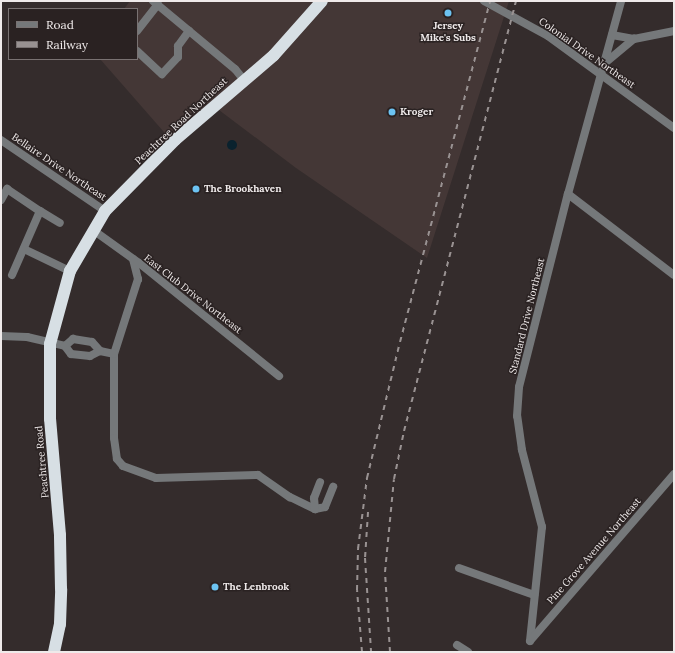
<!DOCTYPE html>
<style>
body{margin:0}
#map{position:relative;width:675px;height:653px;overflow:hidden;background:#342c2c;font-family:Lora,serif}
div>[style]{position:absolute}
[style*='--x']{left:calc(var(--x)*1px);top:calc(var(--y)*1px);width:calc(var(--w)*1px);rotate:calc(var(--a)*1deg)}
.built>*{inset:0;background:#443736}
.water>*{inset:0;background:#0a222e}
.round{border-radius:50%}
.street>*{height:8px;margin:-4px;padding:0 4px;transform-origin:4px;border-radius:4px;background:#75787a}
.highway>*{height:12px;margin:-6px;padding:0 6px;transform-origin:6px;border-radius:6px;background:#d7dfe4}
.rail>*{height:2px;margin-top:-1px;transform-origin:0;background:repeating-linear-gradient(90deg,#999292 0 5px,transparent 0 10px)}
.dots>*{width:11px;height:11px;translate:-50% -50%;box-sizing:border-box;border:2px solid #2a2222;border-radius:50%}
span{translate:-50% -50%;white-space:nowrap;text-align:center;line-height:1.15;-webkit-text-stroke:3px #2a2222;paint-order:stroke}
.poi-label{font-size:10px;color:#efeaea;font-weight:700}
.left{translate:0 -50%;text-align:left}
.street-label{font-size:10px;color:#efeaea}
.frame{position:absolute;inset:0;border:2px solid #efeaea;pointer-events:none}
.legend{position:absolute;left:8px;top:8px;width:130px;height:52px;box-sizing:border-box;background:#2a2222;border:1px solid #797272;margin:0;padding:5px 7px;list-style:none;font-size:12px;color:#efeaea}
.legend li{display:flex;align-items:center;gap:8px;height:20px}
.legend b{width:20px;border:1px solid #797272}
</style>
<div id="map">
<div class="built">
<div style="clip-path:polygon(130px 1px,509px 1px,427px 258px,296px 168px,215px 107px,170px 139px,100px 59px,137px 59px,137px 9px,124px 9px)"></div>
</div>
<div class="water">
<div class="round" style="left:227px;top:140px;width:10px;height:10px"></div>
</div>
<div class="street">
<div style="--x:153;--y:1;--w:107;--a:39.7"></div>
<div style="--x:235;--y:69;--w:14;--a:51"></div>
<div style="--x:484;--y:1;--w:73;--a:28.7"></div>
<div style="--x:548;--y:36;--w:156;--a:36.1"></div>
<div style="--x:137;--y:31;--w:34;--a:-52"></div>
<div style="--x:612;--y:35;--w:22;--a:10"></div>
<div style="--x:634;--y:39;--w:41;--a:-11.3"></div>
<div style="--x:137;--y:51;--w:34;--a:43"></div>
<div style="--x:162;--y:74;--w:23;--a:-47"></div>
<div style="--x:178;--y:57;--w:11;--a:-90"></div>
<div style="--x:178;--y:46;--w:19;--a:-54"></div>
<div style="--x:605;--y:63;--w:38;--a:-40"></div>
<div style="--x:1;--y:140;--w:126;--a:34.3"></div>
<div style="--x:568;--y:194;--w:133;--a:37.4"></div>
<div style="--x:1;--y:200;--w:13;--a:-61"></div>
<div style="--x:7;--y:189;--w:40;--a:34"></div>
<div style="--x:93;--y:230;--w:57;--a:35.7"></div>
<div style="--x:139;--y:263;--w:180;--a:38.9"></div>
<div style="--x:24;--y:249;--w:51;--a:25.6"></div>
<div style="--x:133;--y:259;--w:21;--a:76"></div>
<div style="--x:138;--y:279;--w:79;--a:107.7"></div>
<div style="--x:114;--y:354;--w:84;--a:90"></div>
<div style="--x:114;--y:438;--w:21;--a:82"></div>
<div style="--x:117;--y:459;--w:9;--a:49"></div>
<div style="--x:123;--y:466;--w:35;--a:20"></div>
<div style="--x:156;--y:478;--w:102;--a:-1.7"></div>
<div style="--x:258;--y:475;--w:39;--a:35"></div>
<div style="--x:290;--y:497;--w:28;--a:26"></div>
<div style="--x:315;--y:509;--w:10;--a:-11"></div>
<div style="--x:325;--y:507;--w:22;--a:-68"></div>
<div style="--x:12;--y:275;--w:70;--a:-66.4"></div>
<div style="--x:40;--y:211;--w:23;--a:31"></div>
<div style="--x:1;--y:336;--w:26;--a:2"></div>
<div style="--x:27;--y:337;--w:39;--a:13"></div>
<div style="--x:65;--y:346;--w:11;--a:-41"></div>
<div style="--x:73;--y:339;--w:19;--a:9"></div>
<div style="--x:92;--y:342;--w:12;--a:48"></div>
<div style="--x:100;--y:351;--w:14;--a:12"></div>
<div style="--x:65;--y:346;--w:10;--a:53"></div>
<div style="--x:71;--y:354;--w:19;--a:6"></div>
<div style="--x:90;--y:356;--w:11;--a:-27"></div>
<div style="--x:315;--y:509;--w:11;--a:-95"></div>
<div style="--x:314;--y:498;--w:17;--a:-69"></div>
<div style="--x:459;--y:568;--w:80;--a:19.8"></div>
<div style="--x:530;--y:641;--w:115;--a:-84"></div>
<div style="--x:542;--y:527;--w:80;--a:-104.6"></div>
<div style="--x:522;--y:450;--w:34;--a:-98"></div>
<div style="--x:517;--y:416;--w:29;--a:-86"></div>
<div style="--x:519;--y:387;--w:199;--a:-75.8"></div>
<div style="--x:568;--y:194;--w:200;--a:-74.6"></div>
<div style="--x:530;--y:641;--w:221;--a:-49.2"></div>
<div style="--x:457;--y:645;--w:13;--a:32"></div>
</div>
<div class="highway">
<div style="--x:54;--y:652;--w:29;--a:-78"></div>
<div style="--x:60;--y:624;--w:35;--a:-88"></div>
<div style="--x:61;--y:589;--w:54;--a:-91.1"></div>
<div style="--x:60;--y:535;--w:116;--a:-94.9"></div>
<div style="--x:50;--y:419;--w:75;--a:-90"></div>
<div style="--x:50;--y:344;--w:76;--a:-74.7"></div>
<div style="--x:70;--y:271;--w:69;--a:-59.7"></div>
<div style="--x:105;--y:211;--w:100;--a:-45.4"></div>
<div style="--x:175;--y:140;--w:130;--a:-40.6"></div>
<div style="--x:274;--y:55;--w:72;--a:-48.4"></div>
</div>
<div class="rail">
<div style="--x:368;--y:512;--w:46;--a:93.7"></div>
<div style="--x:365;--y:558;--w:94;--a:86.3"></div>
<div style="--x:362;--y:652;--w:62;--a:-94.6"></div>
<div style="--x:357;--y:590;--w:41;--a:-88.6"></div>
<div style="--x:358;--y:549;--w:72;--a:-82.8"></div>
<div style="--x:367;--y:478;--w:140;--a:-76.4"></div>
<div style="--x:400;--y:342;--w:353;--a:-75.2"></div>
<div style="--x:390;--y:652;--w:80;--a:-93.6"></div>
<div style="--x:385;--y:572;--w:93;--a:-84.5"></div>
<div style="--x:394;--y:479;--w:49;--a:-78.2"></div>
<div style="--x:404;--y:431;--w:444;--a:-75.4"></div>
</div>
<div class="dots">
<div style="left:448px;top:13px;background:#6cc3f2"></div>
<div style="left:392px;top:112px;background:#6cc3f2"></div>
<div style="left:196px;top:189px;background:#6cc3f2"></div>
<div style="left:215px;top:587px;background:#6cc3f2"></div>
</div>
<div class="poi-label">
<span style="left:448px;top:31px">Jersey<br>Mike's Subs</span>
<span class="left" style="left:400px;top:112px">Kroger</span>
<span class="left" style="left:204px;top:189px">The Brookhaven</span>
<span class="left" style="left:223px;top:587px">The Lenbrook</span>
</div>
<div class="street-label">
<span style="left:587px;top:53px;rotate:35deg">Colonial Drive Northeast</span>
<span style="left:181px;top:121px;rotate:-43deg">Peachtree Road Northeast</span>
<span style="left:59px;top:167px;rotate:34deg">Bellaire Drive Northeast</span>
<span style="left:193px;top:294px;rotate:38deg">East Club Drive Northeast</span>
<span style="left:527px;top:316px;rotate:-76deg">Standard Drive Northeast</span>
<span style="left:42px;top:462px;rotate:-95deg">Peachtree Road</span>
<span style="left:594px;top:551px;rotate:-49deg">Pine Grove Avenue Northeast</span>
</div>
<div class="frame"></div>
<ul class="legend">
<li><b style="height:5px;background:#75787a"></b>Road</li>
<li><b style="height:5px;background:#999292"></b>Railway</li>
</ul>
</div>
